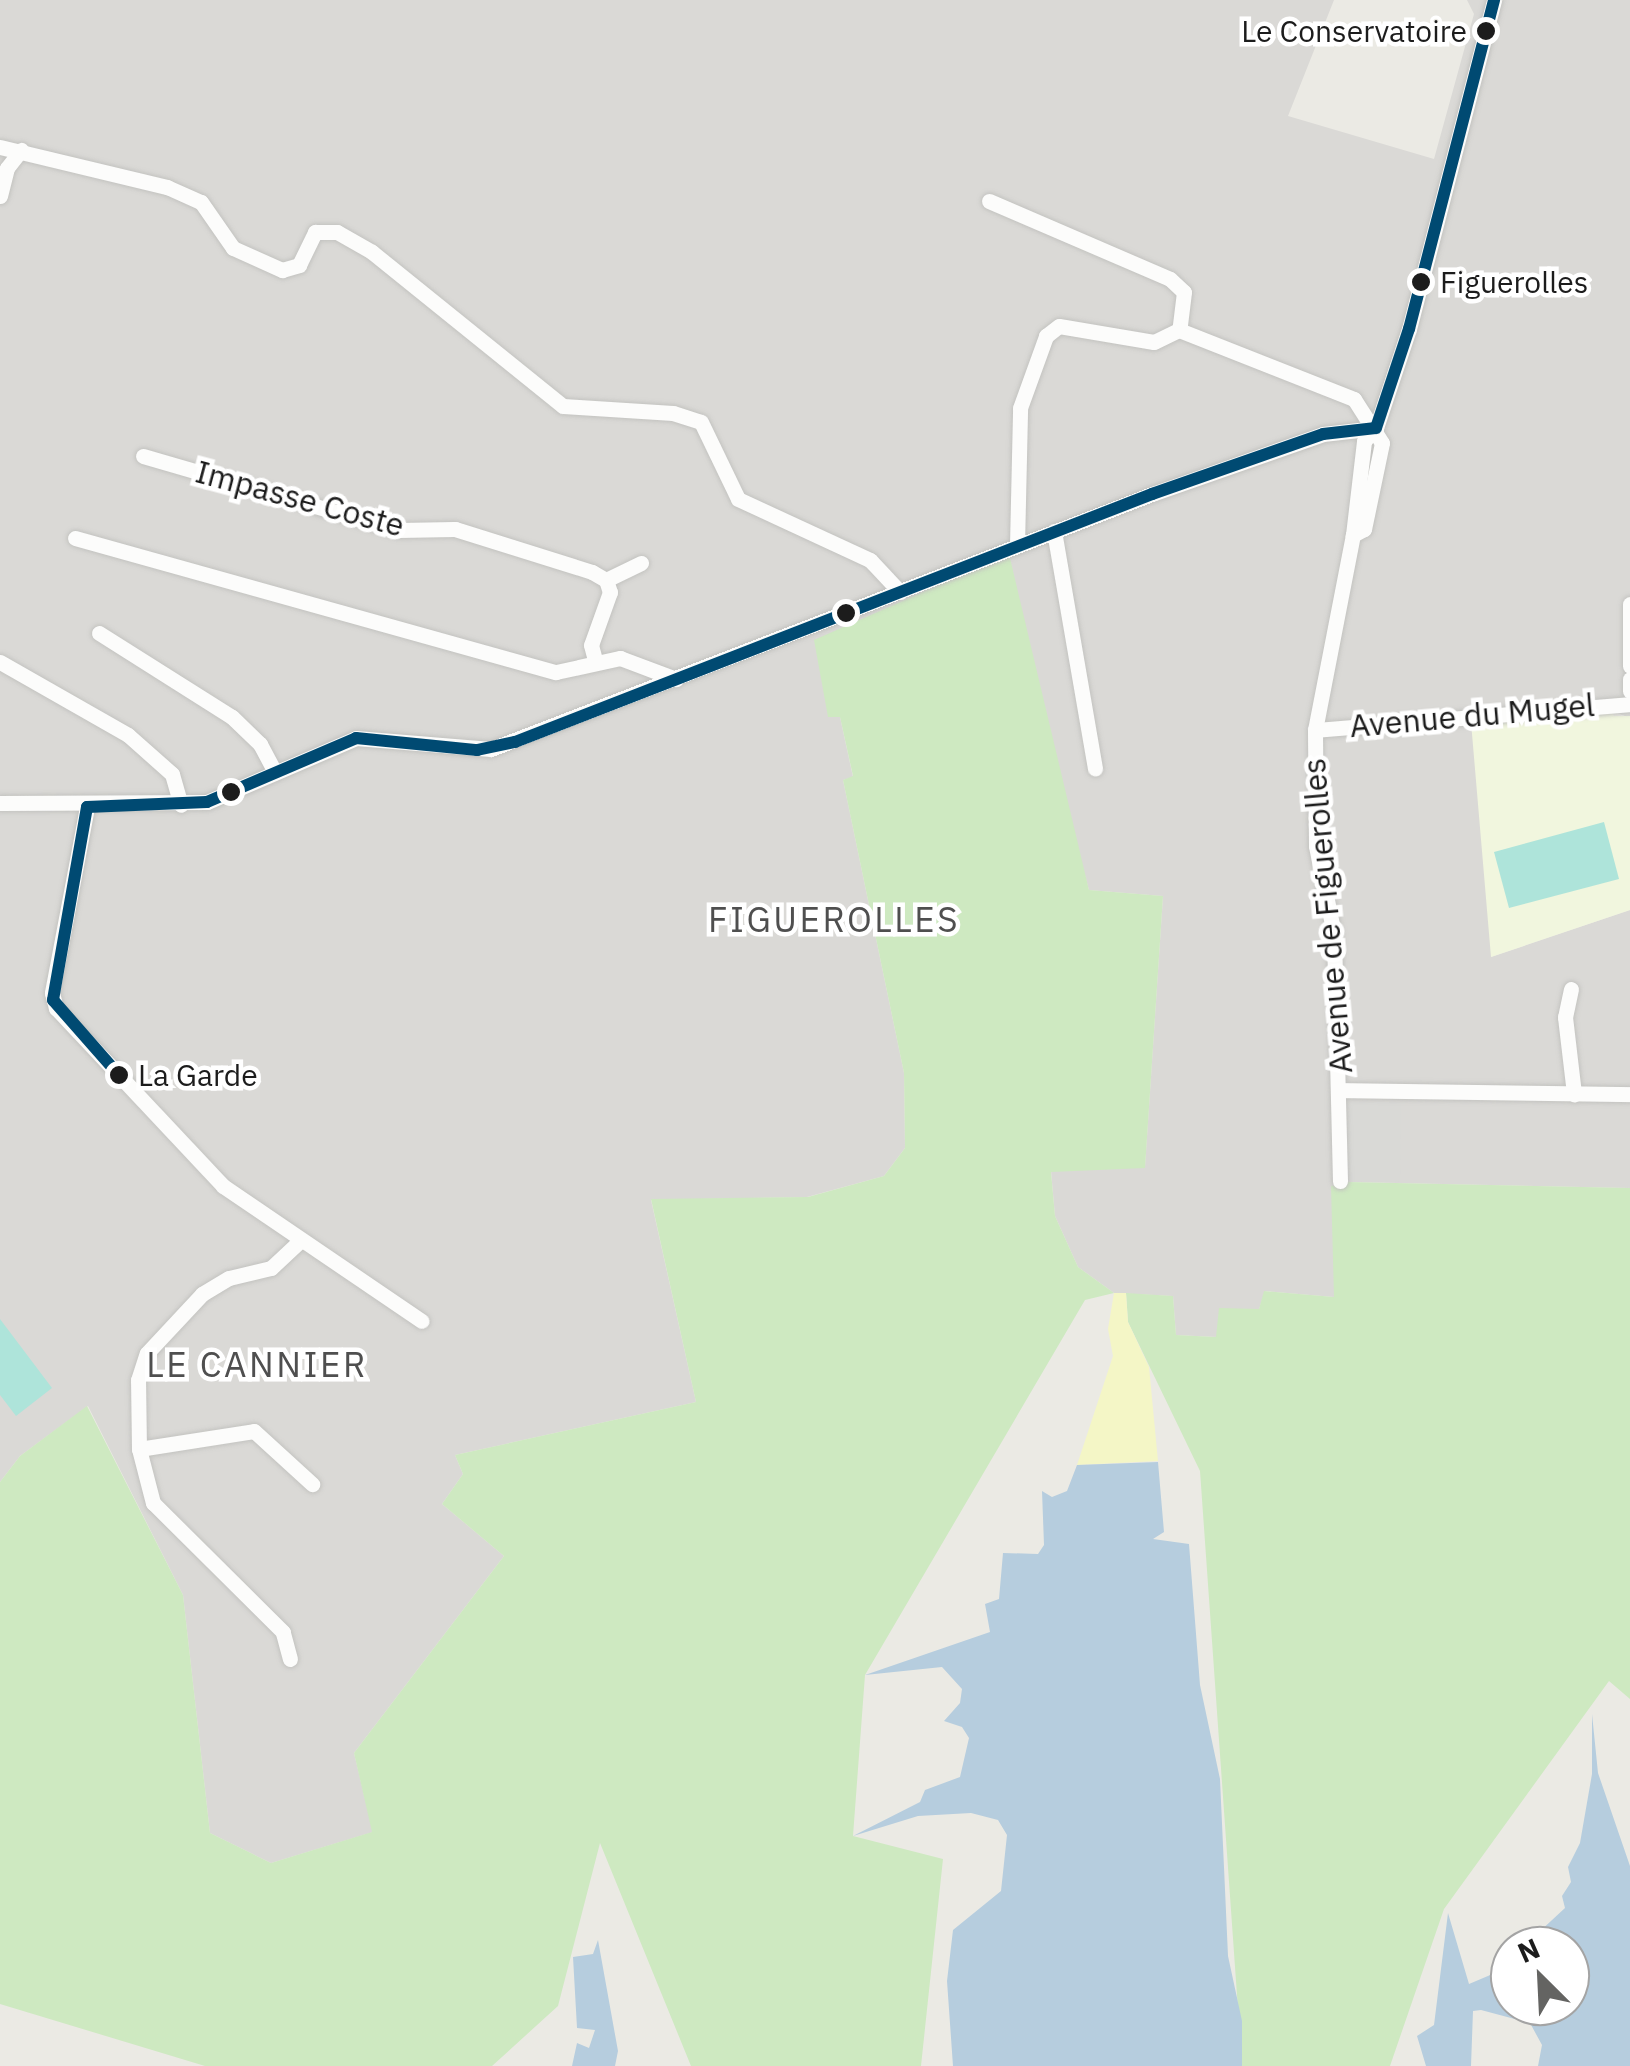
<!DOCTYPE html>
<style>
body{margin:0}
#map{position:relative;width:1630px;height:2066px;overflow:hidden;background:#ebeae4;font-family:"IBM Plex Sans",sans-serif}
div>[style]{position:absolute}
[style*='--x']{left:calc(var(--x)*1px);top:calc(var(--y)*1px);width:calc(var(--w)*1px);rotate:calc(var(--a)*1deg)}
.residential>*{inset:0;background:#dad9d6}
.education>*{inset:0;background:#f1f6de}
.grass>*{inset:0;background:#cee9c1}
.sand>*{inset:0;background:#f4f6c6}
.pitch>*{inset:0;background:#aee4da}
.parking>*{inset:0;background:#d9d9d6}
.water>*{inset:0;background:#b6cdde}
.roads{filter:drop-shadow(0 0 2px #c3c3c0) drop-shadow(0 0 2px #c3c3c0)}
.street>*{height:15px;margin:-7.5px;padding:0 7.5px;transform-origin:7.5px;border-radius:7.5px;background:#fcfcfb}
.bus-1>*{height:12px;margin:-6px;padding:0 6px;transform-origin:6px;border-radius:6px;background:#004a72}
.dots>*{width:28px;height:28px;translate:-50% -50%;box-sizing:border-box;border:5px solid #fff;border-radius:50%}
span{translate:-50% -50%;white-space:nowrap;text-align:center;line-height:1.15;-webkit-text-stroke:9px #fff;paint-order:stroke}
.bus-label{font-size:30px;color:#1c1c1c}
.right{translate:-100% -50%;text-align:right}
.left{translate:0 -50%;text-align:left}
.street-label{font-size:32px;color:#1c1c1c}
.neighbourhood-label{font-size:35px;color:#4f4f4f;letter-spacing:2.5px}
.north{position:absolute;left:1490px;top:1926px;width:100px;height:100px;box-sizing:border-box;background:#fff;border:2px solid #a4a4a4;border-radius:50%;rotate:336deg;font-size:28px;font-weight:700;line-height:40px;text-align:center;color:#1c1c1c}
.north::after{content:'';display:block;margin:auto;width:35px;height:45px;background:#646462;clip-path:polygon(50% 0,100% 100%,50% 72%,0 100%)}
</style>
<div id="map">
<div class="residential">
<div style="clip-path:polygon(0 0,1334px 0,1288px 116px,1434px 159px,1474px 14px,1467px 0,1630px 0,1630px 718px,1612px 711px,1491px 957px,1630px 910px,1630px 1188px,1349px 1182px,1334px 1297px,1265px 1291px,1259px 1309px,1217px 1337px,1176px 1335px,1173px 1296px,1114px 1293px,1078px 1267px,1055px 1216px,1051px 1171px,1145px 1167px,1163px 896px,1089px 890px,1071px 824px,840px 717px,853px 777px,843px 780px,904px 1073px,905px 1148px,884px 1176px,807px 1197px,651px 1200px,696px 1402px,455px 1455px,463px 1474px,442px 1504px,504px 1556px,354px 1753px,373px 1832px,271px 1863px,210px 1833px,183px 1595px,88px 1406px,20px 1456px,0 1482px)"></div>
</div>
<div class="education">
<div style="clip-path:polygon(1612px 710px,1614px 716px,1630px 716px,1630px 910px,1491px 957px,1471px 722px)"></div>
</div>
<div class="grass">
<div style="clip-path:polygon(1009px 554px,1089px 890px,1163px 896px,1145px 1168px,1051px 1172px,1055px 1216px,1078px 1267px,1114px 1293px,1085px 1300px,865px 1675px,853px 1836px,943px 1859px,921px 2066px,691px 2066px,600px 1843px,558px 2006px,492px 2066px,205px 2066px,0 2004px,0 1482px,20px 1456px,87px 1406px,183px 1595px,210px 1833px,271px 1863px,372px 1832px,354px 1753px,504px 1556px,442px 1504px,463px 1474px,455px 1455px,696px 1402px,651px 1199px,808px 1197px,884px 1176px,905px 1148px,904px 1073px,843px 780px,853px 776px,840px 717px,828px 717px,814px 640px)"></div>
<div style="clip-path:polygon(1348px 1182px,1630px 1188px,1630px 1699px,1609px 1681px,1444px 1909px,1390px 2066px,1242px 2066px,1200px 1471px,1128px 1322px,1126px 1293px,1173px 1296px,1176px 1335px,1216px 1337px,1219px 1308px,1259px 1309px,1264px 1291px,1334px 1297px,1331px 1186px)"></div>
</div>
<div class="sand">
<div style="clip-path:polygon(1114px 1293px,1126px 1293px,1128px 1322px,1149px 1367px,1158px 1461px,1077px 1465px,1113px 1356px,1108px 1329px)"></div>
</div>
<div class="pitch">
<div style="clip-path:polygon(1604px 822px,1619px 879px,1509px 908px,1494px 852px)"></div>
<div style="clip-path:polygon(0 1319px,52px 1388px,16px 1416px,0 1395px)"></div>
</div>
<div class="parking">
<div style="clip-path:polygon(1341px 1102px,1401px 1102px,1400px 1182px,1340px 1181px)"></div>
</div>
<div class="water">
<div style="clip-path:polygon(1158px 1462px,1164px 1532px,1153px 1539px,1189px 1544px,1200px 1685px,1220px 1779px,1228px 1956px,1242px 2021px,1242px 2066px,953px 2066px,947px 1981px,953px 1930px,1001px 1891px,1007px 1835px,998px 1820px,971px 1813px,918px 1816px,853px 1836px,920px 1802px,925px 1790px,960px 1777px,969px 1738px,962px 1727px,944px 1721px,960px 1703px,962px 1689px,942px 1667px,865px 1675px,990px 1632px,985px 1604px,999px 1599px,1003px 1553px,1038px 1554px,1044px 1545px,1042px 1491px,1052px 1497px,1067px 1491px,1077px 1465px)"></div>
<div style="clip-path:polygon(1592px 1714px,1598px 1773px,1630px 1866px,1630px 2066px,1538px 2066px,1542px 2045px,1530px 2023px,1481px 2010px,1473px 2011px,1471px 2066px,1426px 2066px,1417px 2036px,1434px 2025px,1448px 1913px,1469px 1984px,1495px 1973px,1510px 1954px,1510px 2006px,1570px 2006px,1570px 1946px,1524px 1946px,1565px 1908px,1562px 1896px,1571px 1882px,1568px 1867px,1580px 1843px,1592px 1774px)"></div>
<div style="clip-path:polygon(598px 1940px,618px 2051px,615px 2066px,572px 2066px,577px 2043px,589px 2048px,595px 2030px,577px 2028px,573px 1957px,593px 1954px)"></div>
</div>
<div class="roads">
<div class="street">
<div style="--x:0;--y:147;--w:172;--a:13.5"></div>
<div style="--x:167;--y:187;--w:37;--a:24"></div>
<div style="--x:201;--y:202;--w:56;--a:55.2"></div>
<div style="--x:233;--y:248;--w:54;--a:24.2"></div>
<div style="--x:282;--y:270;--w:18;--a:-16"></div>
<div style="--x:299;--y:265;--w:37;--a:-64"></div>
<div style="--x:315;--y:232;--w:22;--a:0"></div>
<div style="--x:337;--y:232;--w:40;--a:29.7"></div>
<div style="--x:372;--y:252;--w:245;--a:38.9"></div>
<div style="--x:563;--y:406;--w:110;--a:3.6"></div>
<div style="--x:673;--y:413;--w:29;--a:18"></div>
<div style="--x:701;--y:422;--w:85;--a:64.3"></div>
<div style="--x:738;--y:499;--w:145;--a:24.8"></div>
<div style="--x:870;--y:560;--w:44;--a:46.8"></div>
<div style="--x:0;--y:196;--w:29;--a:-76"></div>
<div style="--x:7;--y:168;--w:23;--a:-52"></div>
<div style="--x:989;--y:201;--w:197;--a:23.3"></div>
<div style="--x:1170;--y:279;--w:19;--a:43"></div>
<div style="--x:1184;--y:292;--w:38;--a:97"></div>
<div style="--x:143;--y:456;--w:266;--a:16.2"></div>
<div style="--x:398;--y:530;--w:57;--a:-1"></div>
<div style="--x:455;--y:529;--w:144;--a:17.4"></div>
<div style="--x:592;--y:572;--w:16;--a:30"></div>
<div style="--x:606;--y:580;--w:13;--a:72"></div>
<div style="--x:610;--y:592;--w:56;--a:109.7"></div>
<div style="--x:591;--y:645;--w:16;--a:75"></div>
<div style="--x:1054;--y:531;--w:241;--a:80.2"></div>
<div style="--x:75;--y:538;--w:499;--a:15.6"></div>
<div style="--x:556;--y:672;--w:66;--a:-12.3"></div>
<div style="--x:620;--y:658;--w:60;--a:20.6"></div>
<div style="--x:1017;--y:545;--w:137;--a:-88.7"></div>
<div style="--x:1020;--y:408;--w:77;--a:-70.1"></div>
<div style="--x:1046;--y:336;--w:16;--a:-38"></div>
<div style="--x:1059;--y:326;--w:96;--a:9.6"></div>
<div style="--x:1154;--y:342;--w:28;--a:-26"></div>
<div style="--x:1179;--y:330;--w:188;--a:21.5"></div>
<div style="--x:1354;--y:399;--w:52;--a:57.5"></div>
<div style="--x:1382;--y:443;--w:88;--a:101.8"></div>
<div style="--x:1364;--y:529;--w:13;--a:151"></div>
<div style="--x:606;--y:580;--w:39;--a:-26"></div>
<div style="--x:1630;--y:604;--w:62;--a:90"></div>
<div style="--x:99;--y:633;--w:157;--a:32.3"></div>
<div style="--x:232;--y:717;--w:39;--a:44"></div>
<div style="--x:260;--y:744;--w:32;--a:62"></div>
<div style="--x:0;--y:662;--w:147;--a:29.7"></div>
<div style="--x:128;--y:735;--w:59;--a:41.6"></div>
<div style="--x:172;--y:774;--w:32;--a:74"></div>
<div style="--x:1630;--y:679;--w:12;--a:90"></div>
<div style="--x:1315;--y:730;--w:316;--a:-4.7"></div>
<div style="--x:0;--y:803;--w:207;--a:-0.3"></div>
<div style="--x:207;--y:802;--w:162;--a:-23.2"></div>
<div style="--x:356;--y:738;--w:135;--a:4.7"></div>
<div style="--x:491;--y:749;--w:708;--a:-21.1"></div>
<div style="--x:1152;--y:494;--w:181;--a:-19.3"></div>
<div style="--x:1323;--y:434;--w:53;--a:-6.5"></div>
<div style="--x:87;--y:807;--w:189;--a:100.7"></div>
<div style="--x:52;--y:993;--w:16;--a:75"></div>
<div style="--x:56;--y:1008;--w:244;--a:46.8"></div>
<div style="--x:223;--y:1186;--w:240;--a:34.2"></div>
<div style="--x:1571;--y:989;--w:29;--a:102"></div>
<div style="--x:1565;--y:1017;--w:78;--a:83.3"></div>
<div style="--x:1341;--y:1090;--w:289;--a:0.8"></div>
<div style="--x:1340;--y:1181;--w:247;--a:-91.4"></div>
<div style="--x:1334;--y:934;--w:90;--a:-101.6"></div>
<div style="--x:1316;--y:846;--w:116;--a:-90.5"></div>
<div style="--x:1315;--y:730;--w:199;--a:-79"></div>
<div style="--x:1353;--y:535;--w:95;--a:-83.3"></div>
<div style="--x:1364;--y:441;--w:18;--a:-47"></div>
<div style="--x:1376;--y:428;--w:104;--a:-71.6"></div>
<div style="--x:1409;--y:329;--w:340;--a:-75.5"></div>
<div style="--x:139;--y:1449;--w:116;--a:-8.9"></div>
<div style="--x:254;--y:1431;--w:79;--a:42.4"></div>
<div style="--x:290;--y:1659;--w:28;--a:-105"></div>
<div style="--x:283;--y:1632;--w:183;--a:-135.2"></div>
<div style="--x:153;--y:1503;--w:56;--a:-104.5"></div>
<div style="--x:139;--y:1449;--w:69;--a:-90.8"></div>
<div style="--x:138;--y:1380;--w:28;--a:-72"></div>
<div style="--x:147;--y:1353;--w:81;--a:-47"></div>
<div style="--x:202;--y:1294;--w:31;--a:-31"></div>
<div style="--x:229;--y:1278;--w:43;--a:-13.4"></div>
<div style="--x:271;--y:1268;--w:38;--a:-43"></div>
</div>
</div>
<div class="bus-1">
<div style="--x:1376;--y:428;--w:104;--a:-71.6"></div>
<div style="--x:1409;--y:329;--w:340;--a:-75.5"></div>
<div style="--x:87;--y:807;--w:120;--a:-2.4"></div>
<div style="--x:207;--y:802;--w:162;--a:-23.2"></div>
<div style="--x:356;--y:738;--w:122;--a:5.7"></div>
<div style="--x:477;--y:750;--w:39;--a:-12"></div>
<div style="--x:515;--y:742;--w:684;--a:-21.27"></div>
<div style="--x:1152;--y:494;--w:181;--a:-19.3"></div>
<div style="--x:1323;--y:434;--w:53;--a:-6.5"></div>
<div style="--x:87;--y:807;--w:196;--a:100"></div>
<div style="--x:53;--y:1000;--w:100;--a:48.7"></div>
</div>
<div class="dots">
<div style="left:1486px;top:31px;background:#1c1c1c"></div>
<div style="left:1421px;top:282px;background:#1c1c1c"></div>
<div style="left:846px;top:613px;background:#1c1c1c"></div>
<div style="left:231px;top:792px;background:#1c1c1c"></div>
<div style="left:119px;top:1075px;background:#1c1c1c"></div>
</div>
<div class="bus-label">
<span class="right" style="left:1467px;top:31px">Le Conservatoire</span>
<span class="left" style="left:1440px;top:282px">Figuerolles</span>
<span class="left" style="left:138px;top:1075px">La Garde</span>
</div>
<div class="street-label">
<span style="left:300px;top:498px;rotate:15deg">Impasse Coste</span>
<span style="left:1472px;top:715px;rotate:-5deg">Avenue du Mugel</span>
<span style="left:1327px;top:916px;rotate:-95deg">Avenue de Figuerolles</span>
</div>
<div class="neighbourhood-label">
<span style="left:834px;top:919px">FIGUEROLLES</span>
<span style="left:257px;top:1364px">LE CANNIER</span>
</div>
<div class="north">N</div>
</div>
